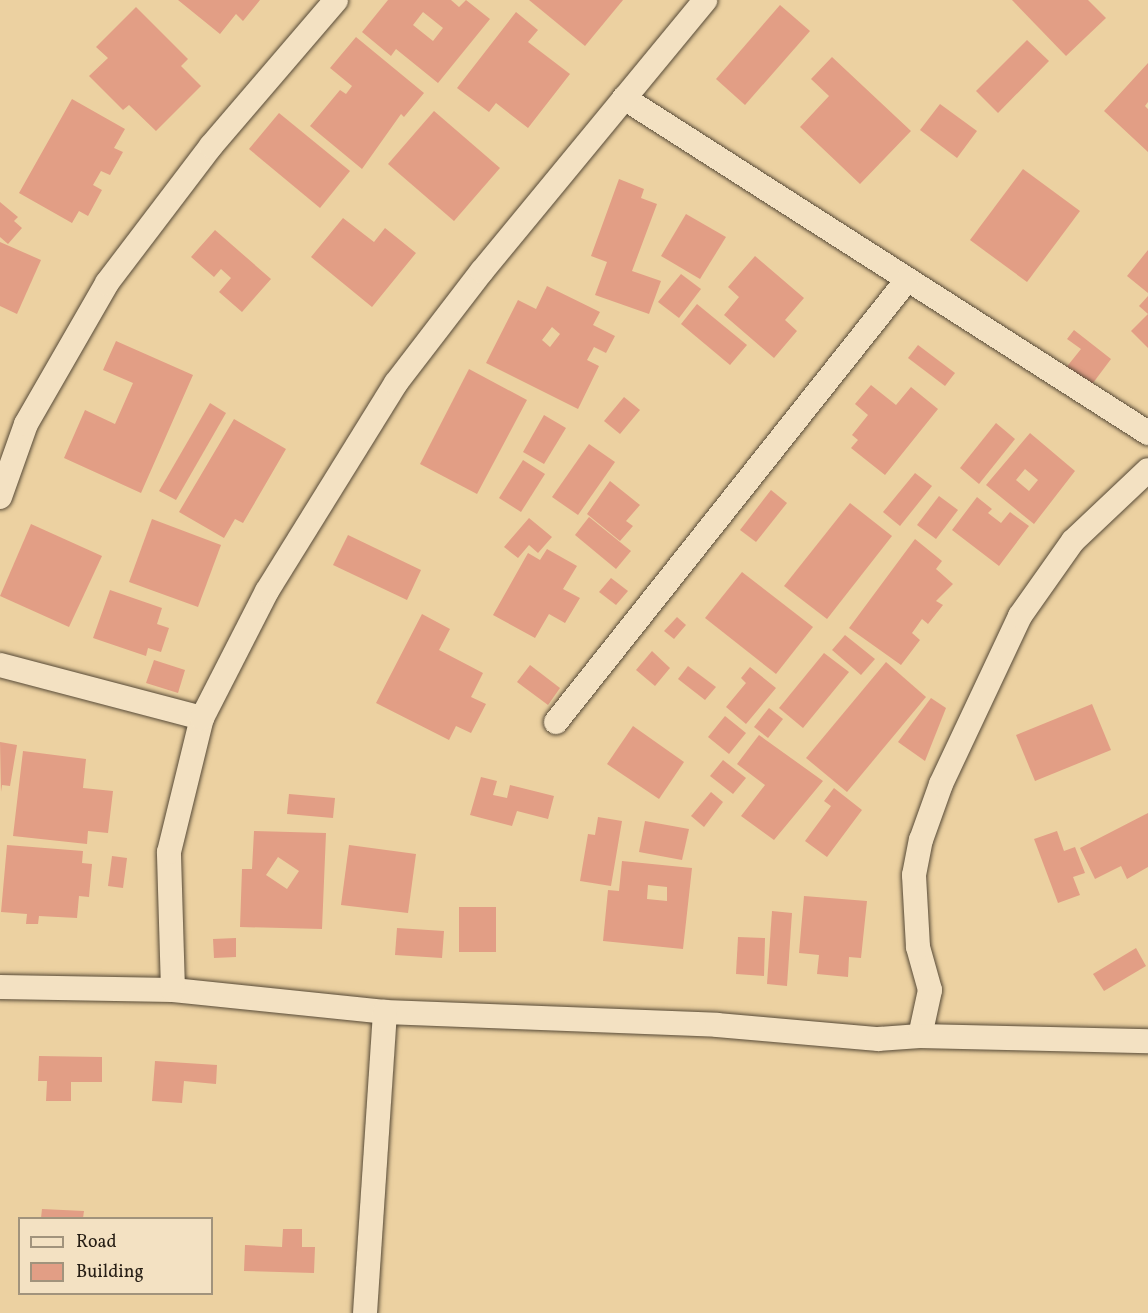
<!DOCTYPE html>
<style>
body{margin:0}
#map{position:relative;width:1148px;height:1313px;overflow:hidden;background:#ecd1a1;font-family:Vollkorn,serif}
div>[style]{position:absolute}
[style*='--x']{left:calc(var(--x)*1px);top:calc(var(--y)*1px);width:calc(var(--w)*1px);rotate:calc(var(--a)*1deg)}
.building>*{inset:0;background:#e29e85}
.roads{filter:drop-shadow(0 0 2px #574a37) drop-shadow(0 0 2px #574a37)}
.minor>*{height:24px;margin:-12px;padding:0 12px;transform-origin:12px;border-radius:12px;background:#f3e1c2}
span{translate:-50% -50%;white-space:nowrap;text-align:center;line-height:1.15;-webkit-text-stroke:4.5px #f3e1c2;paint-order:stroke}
.legend{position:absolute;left:18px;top:1217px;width:195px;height:78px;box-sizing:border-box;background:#f3e1c2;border:2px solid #a1937c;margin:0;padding:8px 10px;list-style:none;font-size:18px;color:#251d14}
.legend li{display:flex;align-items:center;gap:12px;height:30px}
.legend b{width:30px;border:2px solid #a1937c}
</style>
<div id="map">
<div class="building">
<div style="clip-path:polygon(178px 0,260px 0,243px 21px,236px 14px,220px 34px)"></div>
<div style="clip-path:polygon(evenodd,388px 0,451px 0,459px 7px,466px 0,490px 19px,438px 83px,396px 49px,391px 56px,362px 32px,388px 0,423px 12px,443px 28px,433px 41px,413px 25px,423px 12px)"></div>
<div style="clip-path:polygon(529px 0,623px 0,585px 46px)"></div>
<div style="clip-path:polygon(1012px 0,1088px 0,1106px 18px,1066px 56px)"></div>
<div style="clip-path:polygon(780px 5px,810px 31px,745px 105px,716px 79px)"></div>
<div style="clip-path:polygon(136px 7px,188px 59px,181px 66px,201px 86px,156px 131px,129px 105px,123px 110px,89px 76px,108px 58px,96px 47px)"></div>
<div style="clip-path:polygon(516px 12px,538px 30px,528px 42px,570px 74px,528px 128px,496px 103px,489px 112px,457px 88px)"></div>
<div style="clip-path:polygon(356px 37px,424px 93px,404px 117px,401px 114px,362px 169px,310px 126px,340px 90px,346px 94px,352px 86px,330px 68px)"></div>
<div style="clip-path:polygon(1027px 40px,1049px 61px,998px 113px,976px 91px)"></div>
<div style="clip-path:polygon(832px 57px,911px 131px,860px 184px,800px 127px,829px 96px,811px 79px)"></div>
<div style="clip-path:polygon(1148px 63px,1148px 102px,1145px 106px,1148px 109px,1148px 152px,1104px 111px)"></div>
<div style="clip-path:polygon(72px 99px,125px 129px,114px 148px,123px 152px,110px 175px,101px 171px,93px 185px,102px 190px,88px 216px,79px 211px,72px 223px,19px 193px)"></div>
<div style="clip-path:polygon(940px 104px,977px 131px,957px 158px,920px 130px)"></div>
<div style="clip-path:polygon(434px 111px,500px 168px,454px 221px,388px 164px)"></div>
<div style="clip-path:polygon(279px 113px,350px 171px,320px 208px,249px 149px)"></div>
<div style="clip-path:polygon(1023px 169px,1080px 211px,1027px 282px,970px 240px)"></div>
<div style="clip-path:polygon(619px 179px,644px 189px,641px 198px,657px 204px,632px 271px,661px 281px,649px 314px,595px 295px,607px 262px,591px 256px)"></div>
<div style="clip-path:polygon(0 202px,18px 217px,14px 221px,22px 228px,8px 244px,0 237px)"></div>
<div style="clip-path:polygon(686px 214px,726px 237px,700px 279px,661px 256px)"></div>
<div style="clip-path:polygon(343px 218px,374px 242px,385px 228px,416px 253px,372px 307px,311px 257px)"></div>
<div style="clip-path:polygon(215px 230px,271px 279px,242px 312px,219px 292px,231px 278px,221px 269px,214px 277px,191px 257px)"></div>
<div style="clip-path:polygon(0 242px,41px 260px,17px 314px,0 306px)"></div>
<div style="clip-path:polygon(1148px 250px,1148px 293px,1127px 276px)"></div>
<div style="clip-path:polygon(755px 256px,804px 298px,785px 320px,797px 331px,774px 358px,724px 315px,739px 297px,728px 287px)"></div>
<div style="clip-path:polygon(681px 274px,701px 289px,679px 318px,658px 302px)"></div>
<div style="clip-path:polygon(evenodd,547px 286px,600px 312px,593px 325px,615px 336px,606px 353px,594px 347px,587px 360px,599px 366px,578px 409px,486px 363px,518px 300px,536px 309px,547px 286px,552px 327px,560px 334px,550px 347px,542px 340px,552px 327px)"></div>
<div style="clip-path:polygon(1148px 296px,1148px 314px,1139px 306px)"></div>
<div style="clip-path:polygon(697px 304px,747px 345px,730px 365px,681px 324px)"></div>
<div style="clip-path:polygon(1148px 314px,1148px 348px,1131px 331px)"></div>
<div style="clip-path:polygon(1074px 330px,1111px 359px,1090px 387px,1065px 369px,1081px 349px,1067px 339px)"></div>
<div style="clip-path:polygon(116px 341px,193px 375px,141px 493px,64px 458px,85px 410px,115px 424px,133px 383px,103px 370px)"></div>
<div style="clip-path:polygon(918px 345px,955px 373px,945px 386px,908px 358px)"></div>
<div style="clip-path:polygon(469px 369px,527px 400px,477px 494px,420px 464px)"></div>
<div style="clip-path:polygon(871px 385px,896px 405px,911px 387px,938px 409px,885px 475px,851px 448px,858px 440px,852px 435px,868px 415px,855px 404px)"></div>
<div style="clip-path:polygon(624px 397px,640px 410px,620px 434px,604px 421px)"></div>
<div style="clip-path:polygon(210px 403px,226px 413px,176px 500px,159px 491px)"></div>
<div style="clip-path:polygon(544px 415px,566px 428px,544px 464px,523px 452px)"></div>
<div style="clip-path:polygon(234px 419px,286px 449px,243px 523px,235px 519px,224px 538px,179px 512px)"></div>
<div style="clip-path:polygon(996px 423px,1015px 439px,979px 484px,960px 468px)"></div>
<div style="clip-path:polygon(evenodd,1030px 433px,1075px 471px,1034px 524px,986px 485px,1030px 433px,1025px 469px,1038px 480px,1029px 491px,1016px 480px,1025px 469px)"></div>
<div style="clip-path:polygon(589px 444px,615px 462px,578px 515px,552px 497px)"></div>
<div style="clip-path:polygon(523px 460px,545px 474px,521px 512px,499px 498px)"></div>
<div style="clip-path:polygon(915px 473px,932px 486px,900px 526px,883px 512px)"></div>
<div style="clip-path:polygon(610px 481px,640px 505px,626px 521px,633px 526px,620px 541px,587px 514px)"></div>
<div style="clip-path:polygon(771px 490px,787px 503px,756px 542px,740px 530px)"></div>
<div style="clip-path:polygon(939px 496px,958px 510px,936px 539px,917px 525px)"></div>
<div style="clip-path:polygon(977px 497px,992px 509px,988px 513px,1001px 523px,1010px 512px,1029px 526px,999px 566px,952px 530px)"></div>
<div style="clip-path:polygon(850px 503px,892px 536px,827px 619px,784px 586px)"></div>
<div style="clip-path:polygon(589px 517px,631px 551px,616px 569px,575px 535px)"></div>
<div style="clip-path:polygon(529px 518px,552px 537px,538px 553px,529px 545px,518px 558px,504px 547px)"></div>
<div style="clip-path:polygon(152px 519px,221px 545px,198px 607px,129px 582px)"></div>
<div style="clip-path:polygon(31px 524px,102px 556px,69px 627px,0 596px)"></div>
<div style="clip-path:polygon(348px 535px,421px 570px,407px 600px,333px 565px)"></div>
<div style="clip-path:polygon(915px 539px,942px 561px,936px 569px,953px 584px,936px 601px,943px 605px,928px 624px,922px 619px,912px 633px,920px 640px,901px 665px,849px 628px)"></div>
<div style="clip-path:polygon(547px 549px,577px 566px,563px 589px,580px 598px,565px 623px,549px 614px,535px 638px,493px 615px,528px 553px,540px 560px)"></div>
<div style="clip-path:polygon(742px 572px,813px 627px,776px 674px,705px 618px)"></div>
<div style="clip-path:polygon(611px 578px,628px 591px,616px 605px,599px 592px)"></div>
<div style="clip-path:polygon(110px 590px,162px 608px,157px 624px,169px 628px,161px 652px,148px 648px,146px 656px,93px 638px)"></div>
<div style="clip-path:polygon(422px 614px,450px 629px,439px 650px,483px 673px,471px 697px,486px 704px,471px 733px,456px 726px,449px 740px,376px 703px)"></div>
<div style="clip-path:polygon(677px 617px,686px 625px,674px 639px,664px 631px)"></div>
<div style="clip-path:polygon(845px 635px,875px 659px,861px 675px,832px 650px)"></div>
<div style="clip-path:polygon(652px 651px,670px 668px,655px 686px,636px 670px)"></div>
<div style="clip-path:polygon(824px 653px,849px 672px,803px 728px,779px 708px)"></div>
<div style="clip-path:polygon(154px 660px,185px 670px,178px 693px,146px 683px)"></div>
<div style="clip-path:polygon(886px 662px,926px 697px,847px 792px,806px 758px)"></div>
<div style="clip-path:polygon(530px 665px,560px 688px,548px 705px,517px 682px)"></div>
<div style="clip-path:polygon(688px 666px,716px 687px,705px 700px,678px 679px)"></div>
<div style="clip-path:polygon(750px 667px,776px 688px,746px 724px,726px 707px,746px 683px,741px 678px)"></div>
<div style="clip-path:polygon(931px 698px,946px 708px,925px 761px,898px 742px)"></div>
<div style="clip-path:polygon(1092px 704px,1111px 750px,1035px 781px,1016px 735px)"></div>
<div style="clip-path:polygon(769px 708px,783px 719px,768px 738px,754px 727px)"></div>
<div style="clip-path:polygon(725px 716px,746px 733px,729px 754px,708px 737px)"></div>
<div style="clip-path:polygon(633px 726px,684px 762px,659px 799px,607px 764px)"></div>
<div style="clip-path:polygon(759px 735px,823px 781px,774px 840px,741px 816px,765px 785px,737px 764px)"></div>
<div style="clip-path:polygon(0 742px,17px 745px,10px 786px,2px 785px,1px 792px)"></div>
<div style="clip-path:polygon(23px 751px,86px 759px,83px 788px,113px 791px,108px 833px,88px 831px,87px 844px,13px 836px)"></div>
<div style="clip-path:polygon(723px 760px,746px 778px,733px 794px,710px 776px)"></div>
<div style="clip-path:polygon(481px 777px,497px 781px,493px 795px,507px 798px,510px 785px,554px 796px,548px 819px,517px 811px,512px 826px,470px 815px)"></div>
<div style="clip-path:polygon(834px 788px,862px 810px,827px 857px,805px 841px,831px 806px,824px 801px)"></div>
<div style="clip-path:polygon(711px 792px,723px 802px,704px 827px,691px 816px)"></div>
<div style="clip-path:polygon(289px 794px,335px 798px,333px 818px,287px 814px)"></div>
<div style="clip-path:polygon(1148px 813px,1148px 867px,1127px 879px,1121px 866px,1095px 879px,1080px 848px)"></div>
<div style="clip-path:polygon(598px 817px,622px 821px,611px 886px,580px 881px,588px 834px,595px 835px)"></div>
<div style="clip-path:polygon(645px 821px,689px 829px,682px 860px,639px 852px)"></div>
<div style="clip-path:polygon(evenodd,254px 831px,326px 833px,322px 929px,240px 927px,242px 869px,252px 869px,254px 831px,278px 857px,299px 871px,287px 889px,266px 875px,278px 857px)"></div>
<div style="clip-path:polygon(1057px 831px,1064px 851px,1075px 847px,1085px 873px,1073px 877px,1080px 895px,1058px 903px,1034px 839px)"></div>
<div style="clip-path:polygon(7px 845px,83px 851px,82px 863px,92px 864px,89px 897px,79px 896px,77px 918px,39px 916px,38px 924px,26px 924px,27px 914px,1px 912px)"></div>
<div style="clip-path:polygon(349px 845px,416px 854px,408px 913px,341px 905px)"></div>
<div style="clip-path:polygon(112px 856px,127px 858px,123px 888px,108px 886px)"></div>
<div style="clip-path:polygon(evenodd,622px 861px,692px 868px,683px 949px,603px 941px,608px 890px,619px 891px,622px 861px,648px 885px,667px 887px,667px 901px,647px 899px,648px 885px)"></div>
<div style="clip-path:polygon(804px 896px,867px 901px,861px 958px,849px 957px,848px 977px,817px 974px,819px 955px,799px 953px)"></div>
<div style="clip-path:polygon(459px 907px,496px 907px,496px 952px,459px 952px)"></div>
<div style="clip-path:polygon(772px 911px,792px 913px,787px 986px,767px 984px)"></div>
<div style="clip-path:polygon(397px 928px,444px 931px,442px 958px,395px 955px)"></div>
<div style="clip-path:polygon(738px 937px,765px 938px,764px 976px,736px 974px)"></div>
<div style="clip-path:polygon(236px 938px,236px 957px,214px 958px,213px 939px)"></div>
<div style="clip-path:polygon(1136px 948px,1146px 966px,1104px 991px,1093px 974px)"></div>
<div style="clip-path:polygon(39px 1056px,102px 1057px,102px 1082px,71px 1082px,71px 1101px,46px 1101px,47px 1081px,38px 1081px)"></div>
<div style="clip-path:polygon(155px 1061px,217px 1065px,216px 1084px,184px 1081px,182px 1103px,152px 1101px)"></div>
<div style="clip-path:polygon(42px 1209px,84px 1211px,83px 1218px,41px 1218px)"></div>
<div style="clip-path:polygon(283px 1229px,302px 1229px,302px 1247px,315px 1247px,314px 1273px,244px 1271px,245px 1245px,282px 1247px)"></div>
</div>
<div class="roads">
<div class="minor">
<div style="--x:624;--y:98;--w:622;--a:32.59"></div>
<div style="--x:0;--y:497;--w:77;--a:-70.4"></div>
<div style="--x:26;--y:424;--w:163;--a:-60.1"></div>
<div style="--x:107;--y:283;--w:172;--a:-52.8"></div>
<div style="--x:211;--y:146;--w:192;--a:-49.4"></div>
<div style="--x:0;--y:665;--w:209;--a:14.7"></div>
<div style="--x:556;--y:722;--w:564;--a:-51.55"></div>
<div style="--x:0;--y:987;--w:173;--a:1"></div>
<div style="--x:173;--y:990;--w:213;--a:5.9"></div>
<div style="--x:385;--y:1012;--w:332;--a:2.2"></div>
<div style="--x:717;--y:1025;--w:162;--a:5"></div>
<div style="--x:878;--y:1039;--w:42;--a:-4.1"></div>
<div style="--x:920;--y:1036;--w:47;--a:-77.7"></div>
<div style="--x:930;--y:990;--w:45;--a:-105.6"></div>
<div style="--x:918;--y:947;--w:72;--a:-93.2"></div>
<div style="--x:914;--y:875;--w:36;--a:-79"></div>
<div style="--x:921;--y:840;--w:59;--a:-70.3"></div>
<div style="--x:941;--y:784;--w:186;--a:-64.8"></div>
<div style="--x:1020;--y:616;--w:92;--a:-54.8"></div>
<div style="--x:1073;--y:541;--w:103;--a:-43.4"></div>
<div style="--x:173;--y:990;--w:138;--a:-91.7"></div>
<div style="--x:169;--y:852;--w:138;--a:-76.2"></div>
<div style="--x:202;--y:718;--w:143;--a:-62.9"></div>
<div style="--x:267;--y:591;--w:245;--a:-58.2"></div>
<div style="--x:396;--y:383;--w:141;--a:-52.5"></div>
<div style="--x:482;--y:271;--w:351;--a:-50.5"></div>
<div style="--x:920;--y:1036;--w:228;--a:1.3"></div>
<div style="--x:365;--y:1313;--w:302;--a:-86.2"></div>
</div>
</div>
<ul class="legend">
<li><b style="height:8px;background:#f3e1c2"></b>Road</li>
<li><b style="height:16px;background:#e29e85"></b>Building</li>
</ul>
</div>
